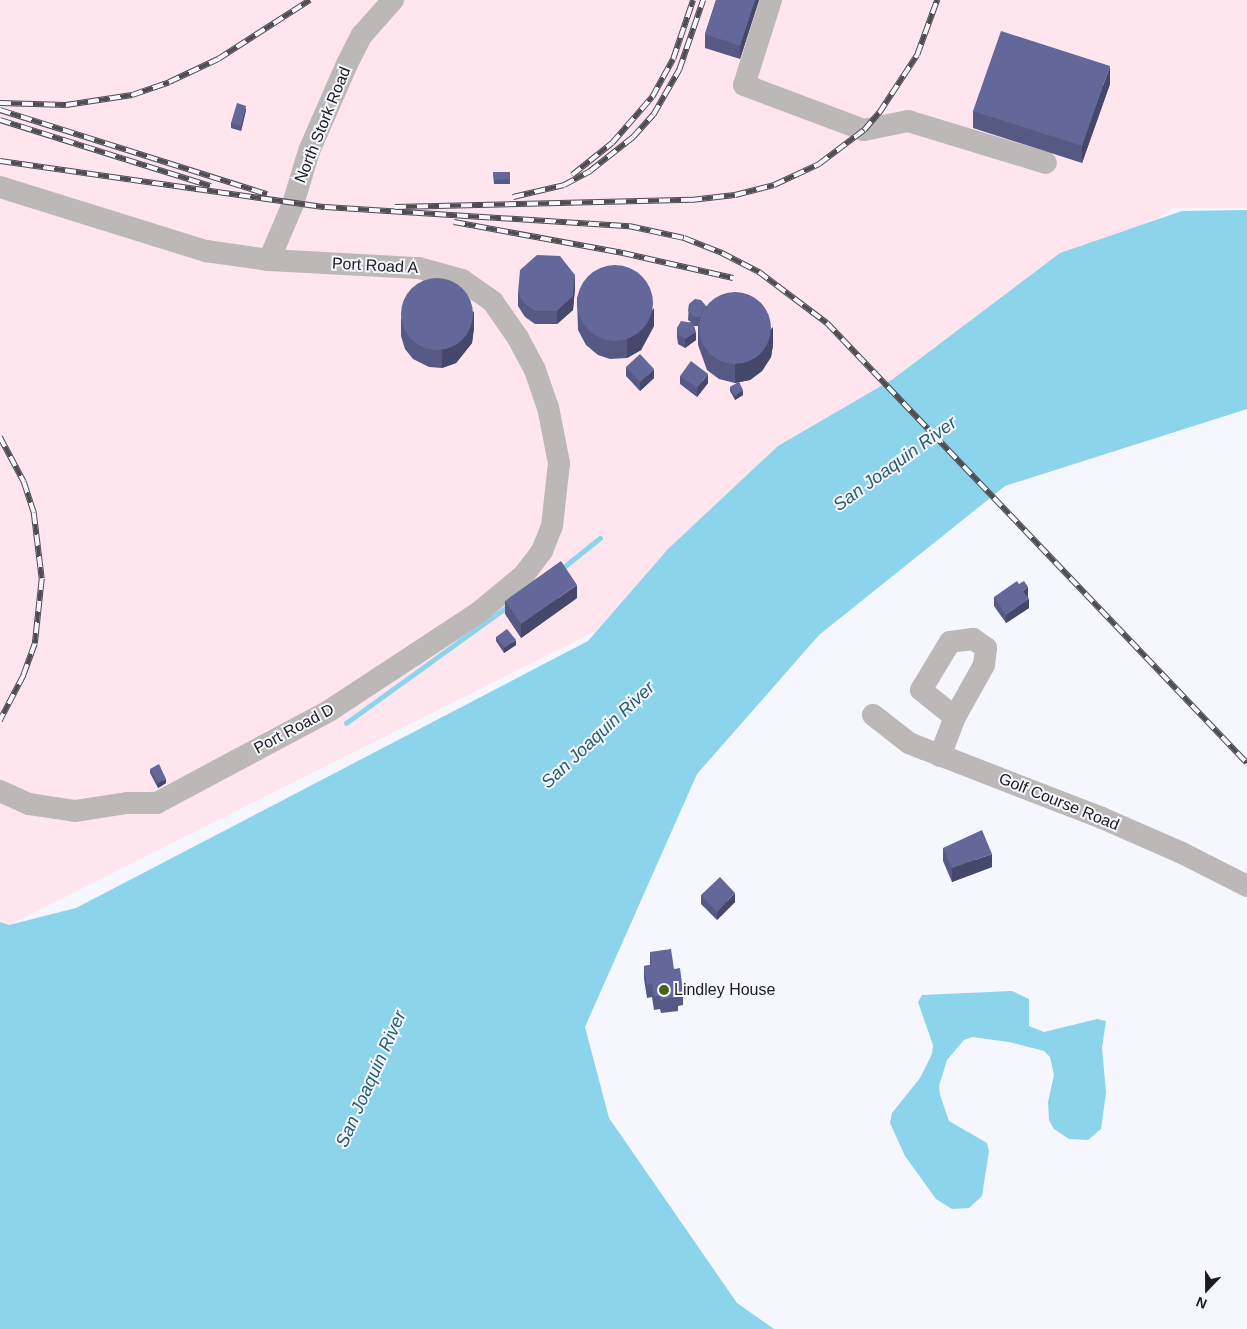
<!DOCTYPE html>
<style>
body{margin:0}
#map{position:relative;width:1247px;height:1329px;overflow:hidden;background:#f5f6fe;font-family:Arial,sans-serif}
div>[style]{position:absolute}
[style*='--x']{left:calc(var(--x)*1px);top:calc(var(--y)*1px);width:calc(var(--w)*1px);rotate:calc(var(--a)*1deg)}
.industrial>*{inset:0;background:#ffe5ee}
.water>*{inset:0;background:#8cd4eb}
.stream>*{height:4.5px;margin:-2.25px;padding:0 2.25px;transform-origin:2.25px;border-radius:2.25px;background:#8cd4eb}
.minor>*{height:22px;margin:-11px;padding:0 11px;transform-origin:11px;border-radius:11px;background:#bcb8b8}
.rail>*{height:5.5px;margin-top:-2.75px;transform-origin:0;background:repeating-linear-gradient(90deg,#f5f6fe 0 11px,#4e4e52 0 22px);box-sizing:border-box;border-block:1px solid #4e4e52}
.wall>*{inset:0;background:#555984}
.shaded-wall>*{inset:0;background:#45486b}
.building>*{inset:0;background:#636799}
.round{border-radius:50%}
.dots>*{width:14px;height:14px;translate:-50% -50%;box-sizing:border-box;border:2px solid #f5f6fe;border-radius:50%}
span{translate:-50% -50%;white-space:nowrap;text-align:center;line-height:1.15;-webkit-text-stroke:4px #f5f6fe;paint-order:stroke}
.street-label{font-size:16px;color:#1c1c1f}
.poi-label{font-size:16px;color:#1c1c1f}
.left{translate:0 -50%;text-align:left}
.water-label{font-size:18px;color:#245d6e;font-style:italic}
.north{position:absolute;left:1182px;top:1264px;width:50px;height:50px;-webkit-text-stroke:4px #f5f6fe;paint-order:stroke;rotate:202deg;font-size:14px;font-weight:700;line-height:20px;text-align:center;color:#1c1c1f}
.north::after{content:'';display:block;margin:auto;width:18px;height:22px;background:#1c1c1f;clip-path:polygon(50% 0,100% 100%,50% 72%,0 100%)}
</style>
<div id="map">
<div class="industrial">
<div style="clip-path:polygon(0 0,1247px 0,1247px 208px,1172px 208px,823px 472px,598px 630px,9px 925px,0 923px)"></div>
</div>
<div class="water">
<div style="clip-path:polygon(1247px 210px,1247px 409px,1005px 486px,819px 635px,697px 774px,585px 1027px,609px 1118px,737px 1303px,774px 1329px,0 1329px,0 922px,9px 925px,76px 908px,588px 641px,668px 549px,778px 446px,893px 379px,1060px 253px,1182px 211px)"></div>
<div style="clip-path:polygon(1012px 991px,1029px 999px,1029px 1026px,1044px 1032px,1097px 1019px,1106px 1021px,1102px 1048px,1106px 1093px,1101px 1129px,1088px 1140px,1069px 1139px,1054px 1129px,1049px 1120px,1048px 1102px,1054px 1075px,1050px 1057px,1044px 1051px,1009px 1042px,972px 1037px,964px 1040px,947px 1060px,939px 1086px,940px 1095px,949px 1121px,987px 1143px,989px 1151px,982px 1196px,969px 1208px,952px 1209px,936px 1199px,905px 1156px,890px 1123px,892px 1113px,920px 1078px,932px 1054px,933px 1045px,918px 1002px,922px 995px)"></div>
</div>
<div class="stream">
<div style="--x:560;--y:570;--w:51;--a:-38.7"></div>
<div style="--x:346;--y:723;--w:200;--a:-35.8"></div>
</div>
<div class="minor">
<div style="--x:771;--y:0;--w:89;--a:107.6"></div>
<div style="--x:744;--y:85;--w:128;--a:20.6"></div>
<div style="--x:864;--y:130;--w:45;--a:-11.6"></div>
<div style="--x:908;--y:121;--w:144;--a:16.9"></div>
<div style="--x:0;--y:187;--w:216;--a:17.3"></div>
<div style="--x:206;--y:251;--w:64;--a:8.1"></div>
<div style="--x:269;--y:260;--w:150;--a:3.1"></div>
<div style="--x:419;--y:268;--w:45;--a:15.6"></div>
<div style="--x:462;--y:280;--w:38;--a:35"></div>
<div style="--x:493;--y:302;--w:44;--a:55.2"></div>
<div style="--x:518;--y:338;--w:36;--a:62"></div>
<div style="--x:535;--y:370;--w:39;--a:71"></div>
<div style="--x:548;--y:407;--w:57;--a:78.9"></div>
<div style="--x:559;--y:463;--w:63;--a:96.3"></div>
<div style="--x:552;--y:526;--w:27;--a:112"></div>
<div style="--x:542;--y:551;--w:30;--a:127"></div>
<div style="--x:524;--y:575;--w:60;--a:140.4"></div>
<div style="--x:478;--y:613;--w:178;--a:146.7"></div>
<div style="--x:329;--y:711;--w:195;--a:151.9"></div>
<div style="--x:157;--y:803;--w:30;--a:180"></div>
<div style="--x:127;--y:803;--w:53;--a:171.3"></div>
<div style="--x:75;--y:811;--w:47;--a:-171.3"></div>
<div style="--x:29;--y:804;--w:32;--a:-156"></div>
<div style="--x:269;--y:260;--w:61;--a:-66.8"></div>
<div style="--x:293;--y:204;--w:55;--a:-73.2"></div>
<div style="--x:309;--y:151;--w:95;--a:-66.4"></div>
<div style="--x:347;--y:64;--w:33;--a:-63"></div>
<div style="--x:362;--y:35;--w:47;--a:-48.5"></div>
<div style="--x:873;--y:715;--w:46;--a:37.9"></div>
<div style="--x:909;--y:743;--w:16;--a:22"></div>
<div style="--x:924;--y:749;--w:191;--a:21.2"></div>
<div style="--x:1102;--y:818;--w:87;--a:23.6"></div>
<div style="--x:1182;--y:853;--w:73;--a:26.9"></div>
<div style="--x:940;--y:756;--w:42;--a:-69"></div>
<div style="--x:955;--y:717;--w:60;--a:-60.9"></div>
<div style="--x:984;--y:665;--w:17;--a:-83"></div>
<div style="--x:986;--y:648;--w:16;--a:-145"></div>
<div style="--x:973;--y:639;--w:23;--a:173"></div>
<div style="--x:950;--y:642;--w:56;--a:121.1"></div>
<div style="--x:921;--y:690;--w:43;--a:38.5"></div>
</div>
<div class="rail">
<div style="--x:0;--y:103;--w:66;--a:1.7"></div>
<div style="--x:66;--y:105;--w:67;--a:-8.6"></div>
<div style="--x:132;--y:95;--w:39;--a:-19"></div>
<div style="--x:169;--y:82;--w:54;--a:-25.1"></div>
<div style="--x:218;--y:59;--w:109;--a:-32.7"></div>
<div style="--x:0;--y:110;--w:280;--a:17.5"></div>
<div style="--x:0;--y:120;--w:221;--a:17.4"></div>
<div style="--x:0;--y:161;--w:328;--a:8.1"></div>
<div style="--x:325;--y:207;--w:305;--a:3.6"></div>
<div style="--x:629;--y:226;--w:56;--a:12.3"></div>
<div style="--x:684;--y:238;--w:41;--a:21.5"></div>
<div style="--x:722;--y:253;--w:42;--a:27.2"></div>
<div style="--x:759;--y:272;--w:85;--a:36.9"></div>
<div style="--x:827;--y:323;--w:608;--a:46.33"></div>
<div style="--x:572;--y:175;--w:51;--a:-38.7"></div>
<div style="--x:612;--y:143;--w:61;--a:-49"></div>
<div style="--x:652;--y:97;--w:43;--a:-61.1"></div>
<div style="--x:673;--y:59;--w:62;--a:-71.3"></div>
<div style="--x:513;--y:197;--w:52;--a:-13.2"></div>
<div style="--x:564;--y:185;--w:30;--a:-28"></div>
<div style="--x:590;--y:171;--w:55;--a:-38.3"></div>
<div style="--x:633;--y:137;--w:30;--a:-48"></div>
<div style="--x:653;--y:115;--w:52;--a:-60"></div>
<div style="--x:679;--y:70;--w:74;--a:-71.1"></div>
<div style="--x:395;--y:207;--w:296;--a:-1.4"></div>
<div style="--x:691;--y:200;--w:44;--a:-6.5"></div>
<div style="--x:735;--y:195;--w:40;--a:-14.4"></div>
<div style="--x:774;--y:185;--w:50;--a:-25"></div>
<div style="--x:819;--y:164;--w:56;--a:-37.1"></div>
<div style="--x:864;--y:130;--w:23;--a:-49"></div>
<div style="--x:879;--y:113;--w:69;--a:-56.8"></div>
<div style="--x:917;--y:55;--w:59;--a:-70"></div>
<div style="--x:454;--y:222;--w:172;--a:10.4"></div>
<div style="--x:623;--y:253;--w:113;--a:12.8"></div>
<div style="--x:0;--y:437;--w:51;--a:61.9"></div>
<div style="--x:24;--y:482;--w:33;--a:72"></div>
<div style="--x:34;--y:513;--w:66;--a:83.1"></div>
<div style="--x:42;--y:579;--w:65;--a:96.1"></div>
<div style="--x:35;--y:644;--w:33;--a:110"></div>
<div style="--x:24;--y:675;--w:52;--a:117.6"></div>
</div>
<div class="wall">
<div style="clip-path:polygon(716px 0,759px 0,740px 59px,705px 48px,705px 34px)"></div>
<div style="clip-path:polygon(1110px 84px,1082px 163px,973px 128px,973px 111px)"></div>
<div style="clip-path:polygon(246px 110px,241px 131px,231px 128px,231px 123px)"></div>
<div style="clip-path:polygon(493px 172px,510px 172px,510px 184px,494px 184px)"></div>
<div style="clip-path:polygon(575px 288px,573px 310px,557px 324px,535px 324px,525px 317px,518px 306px,518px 293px)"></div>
<div style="clip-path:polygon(577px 297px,654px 326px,641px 350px,627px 358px,610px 359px,598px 355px,586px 345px,578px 330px)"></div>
<div style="clip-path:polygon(689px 304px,706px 306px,773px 345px,771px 357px,762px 371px,750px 380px,739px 382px,743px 395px,735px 400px,730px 391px,730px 387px,739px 382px,735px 383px,719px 379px,707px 370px,698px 345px,698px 326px,694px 326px,696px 340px,685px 348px,678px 344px,677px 337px,677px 328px,691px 322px,688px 320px)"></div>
<div style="clip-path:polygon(401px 318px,474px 328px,472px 343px,456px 363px,442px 368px,429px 367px,413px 359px,405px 349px,401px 336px)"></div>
<div style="clip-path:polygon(626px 367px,654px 378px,640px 391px,626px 376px)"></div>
<div style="clip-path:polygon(680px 376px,708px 383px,697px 397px,680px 384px)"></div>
<div style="clip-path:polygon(1028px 596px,1029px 608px,1006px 623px,994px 606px,994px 597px)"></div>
<div style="clip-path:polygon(577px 598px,521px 638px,505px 614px,505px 601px)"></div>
<div style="clip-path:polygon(496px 637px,516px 645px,504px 653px,496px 641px)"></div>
<div style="clip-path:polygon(150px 769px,166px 783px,158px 788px,150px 773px)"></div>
<div style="clip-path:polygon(943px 848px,992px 867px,952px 882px,943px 861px)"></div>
<div style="clip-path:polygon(701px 895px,735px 902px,717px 920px,701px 904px)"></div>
<div style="clip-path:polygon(650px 952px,674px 969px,683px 992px,683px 1005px,678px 1006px,678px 1011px,661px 1013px,660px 1009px,654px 1010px,652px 997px,647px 998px,644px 979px,644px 966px,650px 965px)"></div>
</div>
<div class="shaded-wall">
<div style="clip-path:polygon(755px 0,759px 0,740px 59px,740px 46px)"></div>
<div style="clip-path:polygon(1110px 66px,1110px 84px,1082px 163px,1082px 146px)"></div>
<div style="clip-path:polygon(246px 106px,246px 110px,241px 131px,241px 126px)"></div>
<div style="clip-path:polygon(575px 275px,575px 288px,573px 310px,557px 324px,557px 311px)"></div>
<div style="clip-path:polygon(654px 308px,654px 326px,641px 350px,627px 358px,627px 340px)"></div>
<div style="clip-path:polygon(474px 311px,474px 328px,472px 343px,456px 363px,442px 368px,442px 350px)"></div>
<div style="clip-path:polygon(773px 327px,773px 345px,771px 357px,762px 371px,750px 380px,735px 383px,735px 365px)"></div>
<div style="clip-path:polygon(696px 332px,696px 340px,685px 348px,685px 339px)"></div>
<div style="clip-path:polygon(654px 369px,654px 378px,640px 391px,640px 382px)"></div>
<div style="clip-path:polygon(708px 374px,708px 383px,697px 397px,697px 388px)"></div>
<div style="clip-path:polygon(743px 390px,743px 395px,735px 400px,735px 396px)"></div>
<div style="clip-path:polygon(577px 585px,577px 598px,521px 638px,521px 624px)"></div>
<div style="clip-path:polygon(1028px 587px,1028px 596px,1023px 600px,1023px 591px)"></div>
<div style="clip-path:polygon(1029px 599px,1029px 608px,1006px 623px,1006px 615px)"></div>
<div style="clip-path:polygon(516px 640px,516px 645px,504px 653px,504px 648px)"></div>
<div style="clip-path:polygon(166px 779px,166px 783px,158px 788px,158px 783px)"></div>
<div style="clip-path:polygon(992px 854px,992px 867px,952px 882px,952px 868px)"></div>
<div style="clip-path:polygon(735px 893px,735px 902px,717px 920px,717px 912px)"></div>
</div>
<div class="building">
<div style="clip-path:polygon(716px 0,755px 0,740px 46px,705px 34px)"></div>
<div style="clip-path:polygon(1001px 31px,1110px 66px,1082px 146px,973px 111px)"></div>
<div style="clip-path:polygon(237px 103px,246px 106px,241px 126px,231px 123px)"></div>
<div style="clip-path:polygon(493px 172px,510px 172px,510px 179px,494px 180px)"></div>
<div style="clip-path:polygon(537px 255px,560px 256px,575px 275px,573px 296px,557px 311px,535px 311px,525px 304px,518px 293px,520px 270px)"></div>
<div class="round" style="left:577px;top:265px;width:76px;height:76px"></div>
<div class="round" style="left:401px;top:278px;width:72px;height:72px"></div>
<div class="round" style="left:699px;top:292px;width:72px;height:72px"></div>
<div style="clip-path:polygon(695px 299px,701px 300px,706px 306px,701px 314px,700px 317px,694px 317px,688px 311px,689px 304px)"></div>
<div style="clip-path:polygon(681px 321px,693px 323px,696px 332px,685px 339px,678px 335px,677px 328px)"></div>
<div style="clip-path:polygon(640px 354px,654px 369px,640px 382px,626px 367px)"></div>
<div style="clip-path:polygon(691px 361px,708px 374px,697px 388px,680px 376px)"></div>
<div style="clip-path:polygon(739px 382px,743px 390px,735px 396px,730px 387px)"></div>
<div style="clip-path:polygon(561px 561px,577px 585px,521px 624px,505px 601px)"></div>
<div style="clip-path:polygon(1017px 581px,1019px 584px,1024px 581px,1028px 587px,1023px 591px,1029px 599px,1006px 615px,994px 597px)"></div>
<div style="clip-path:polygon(507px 629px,516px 640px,504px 648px,496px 637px)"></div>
<div style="clip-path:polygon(159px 764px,166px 779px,158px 783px,150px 769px)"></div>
<div style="clip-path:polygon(982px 830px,992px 854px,952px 868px,943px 848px)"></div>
<div style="clip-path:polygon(720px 877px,735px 893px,717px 912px,701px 895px)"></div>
<div style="clip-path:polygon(671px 949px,674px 969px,680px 968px,683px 992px,677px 993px,678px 997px,661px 1000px,660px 996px,654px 996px,652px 984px,647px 985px,644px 966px,652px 965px,650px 952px)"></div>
</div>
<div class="dots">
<div style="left:664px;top:990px;background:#476316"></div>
</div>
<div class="street-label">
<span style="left:323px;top:125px;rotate:-68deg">North Stork Road</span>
<span style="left:375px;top:266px;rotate:3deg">Port Road A</span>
<span style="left:294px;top:729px;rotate:-28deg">Port Road D</span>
<span style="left:1059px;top:802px;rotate:22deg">Golf Course Road</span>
</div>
<div class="poi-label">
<span class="left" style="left:674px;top:990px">Lindley House</span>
</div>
<div class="water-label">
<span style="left:895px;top:464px;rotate:-36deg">San Joaquin River</span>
<span style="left:598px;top:735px;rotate:-43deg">San Joaquin River</span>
<span style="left:371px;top:1079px;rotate:-66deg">San Joaquin River</span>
</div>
<div class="north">N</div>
</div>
